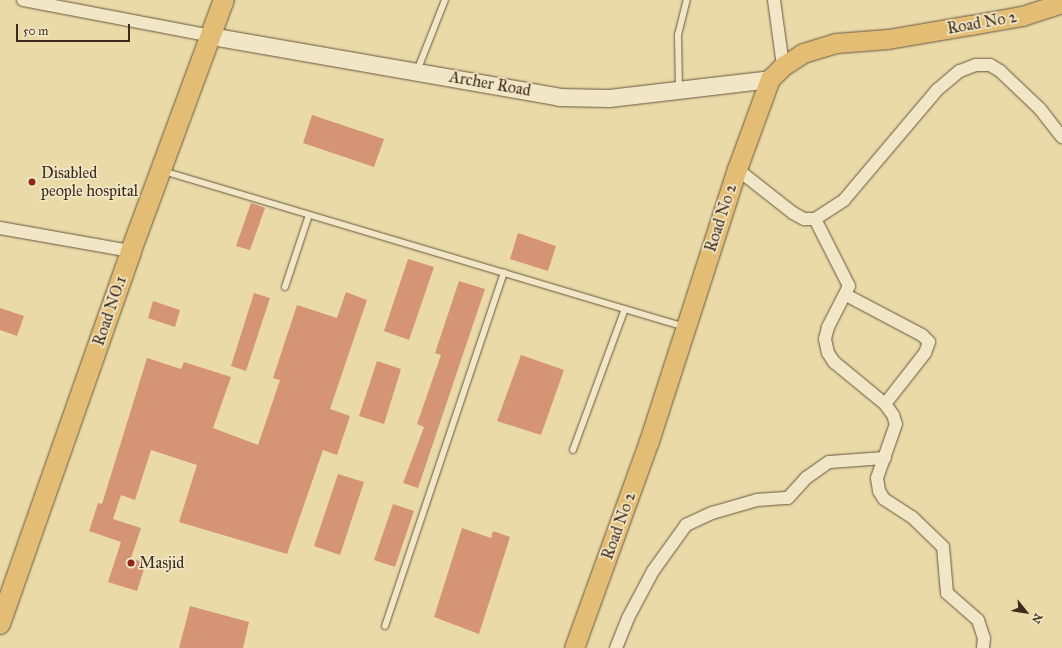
<!DOCTYPE html>
<style>
body{margin:0}
#map{position:relative;width:1062px;height:648px;overflow:hidden;background:#e9daa7;font-family:"IM FELL Great Primer",serif}
div>[style]{position:absolute}
[style*='--x']{left:calc(var(--x)*1px);top:calc(var(--y)*1px);width:calc(var(--w)*1px);rotate:calc(var(--a)*1deg)}
.building>*{inset:0;background:#d69476}
.roads{filter:drop-shadow(0 0 1px #695640) drop-shadow(0 0 1px #695640)}
.service>*{height:6px;margin:-3px;padding:0 3px;transform-origin:3px;border-radius:3px;background:#f1e7c6}
.minor>*{height:12px;margin:-6px;padding:0 6px;transform-origin:6px;border-radius:6px;background:#f1e7c6}
.secondary>*{height:17px;margin:-8.5px;padding:0 8.5px;transform-origin:8.5px;border-radius:8.5px;background:#f1e7c6}
.primary>*{height:19px;margin:-9.5px;padding:0 9.5px;transform-origin:9.5px;border-radius:9.5px;background:#e4bd74}
.trunk>*{height:20px;margin:-10px;padding:0 10px;transform-origin:10px;border-radius:10px;background:#e4bd74}
.dots>*{width:11px;height:11px;translate:-50% -50%;box-sizing:border-box;border:2px solid #f1e7c6;border-radius:50%}
span{translate:-50% -50%;white-space:nowrap;text-align:center;line-height:1.15;-webkit-text-stroke:3.5px #f1e7c6;paint-order:stroke}
.street-label{font-size:16px;color:#3e2a1d}
.poi-label{font-size:16px;color:#3e2a1d}
.left{translate:0 -50%;text-align:left}
.north{position:absolute;left:1006px;top:592px;width:40px;height:40px;-webkit-text-stroke:3px #f1e7c6;paint-order:stroke;rotate:120deg;font-size:11px;font-weight:700;line-height:16px;text-align:center;color:#3e2a1d}
.north::after{content:'';display:block;margin:auto;width:14px;height:18px;background:#3e2a1d;clip-path:polygon(50% 0,100% 100%,50% 72%,0 100%)}
.scale{position:absolute;left:16px;top:24px;width:114px;height:18px;box-sizing:border-box;border:2px solid #3e2a1d;border-top:0;padding-left:5px;font-size:12px;line-height:14px;white-space:nowrap;color:#3e2a1d;-webkit-text-stroke:3px #f1e7c6;paint-order:stroke}
</style>
<div id="map">
<div class="building">
<div style="clip-path:polygon(312px 115px,384px 139px,374px 167px,303px 143px)"></div>
<div style="clip-path:polygon(251px 203px,265px 208px,250px 250px,236px 246px)"></div>
<div style="clip-path:polygon(518px 233px,556px 246px,548px 271px,510px 259px)"></div>
<div style="clip-path:polygon(408px 259px,434px 267px,409px 340px,384px 331px)"></div>
<div style="clip-path:polygon(459px 281px,485px 289px,418px 488px,403px 483px,424px 427px,417px 424px,441px 355px,435px 353px)"></div>
<div style="clip-path:polygon(346px 292px,367px 300px,330px 409px,350px 416px,337px 455px,323px 450px,287px 554px,179px 522px,197px 465px,151px 450px,135px 500px,121px 495px,113px 519px,141px 528px,131px 558px,146px 563px,137px 591px,108px 582px,121px 542px,89px 531px,98px 503px,102px 504px,147px 358px,181px 369px,184px 362px,231px 377px,213px 428px,258px 445px,280px 380px,273px 378px,297px 305px,337px 318px)"></div>
<div style="clip-path:polygon(254px 293px,270px 298px,246px 371px,231px 366px)"></div>
<div style="clip-path:polygon(153px 301px,180px 310px,175px 327px,148px 318px)"></div>
<div style="clip-path:polygon(0 308px,24px 316px,17px 336px,0 330px)"></div>
<div style="clip-path:polygon(521px 355px,564px 370px,541px 435px,497px 421px)"></div>
<div style="clip-path:polygon(377px 361px,401px 369px,384px 424px,359px 416px)"></div>
<div style="clip-path:polygon(338px 474px,364px 482px,340px 555px,314px 546px)"></div>
<div style="clip-path:polygon(393px 504px,414px 511px,395px 567px,374px 560px)"></div>
<div style="clip-path:polygon(462px 528px,491px 538px,493px 531px,510px 537px,479px 634px,434px 617px)"></div>
<div style="clip-path:polygon(190px 606px,249px 622px,243px 648px,179px 648px)"></div>
</div>
<div class="roads">
<div class="service">
<div style="--x:417;--y:71;--w:76;--a:-68.5"></div>
<div style="--x:679;--y:89;--w:54;--a:-91.1"></div>
<div style="--x:678;--y:35;--w:36;--a:-76"></div>
<div style="--x:163;--y:171;--w:545;--a:16.64"></div>
<div style="--x:285;--y:287;--w:76;--a:-71.6"></div>
<div style="--x:573;--y:450;--w:150;--a:-69.8"></div>
<div style="--x:385;--y:626;--w:373;--a:-71.4"></div>
</div>
<div class="minor">
<div style="--x:23;--y:0;--w:191;--a:10.8"></div>
<div style="--x:774;--y:0;--w:67;--a:82.2"></div>
<div style="--x:737;--y:169;--w:71;--a:38.2"></div>
<div style="--x:793;--y:213;--w:13;--a:29"></div>
<div style="--x:804;--y:219;--w:11;--a:0"></div>
<div style="--x:815;--y:219;--w:35;--a:-33"></div>
<div style="--x:844;--y:200;--w:144;--a:-49.8"></div>
<div style="--x:937;--y:90;--w:30;--a:-40"></div>
<div style="--x:960;--y:71;--w:17;--a:-21"></div>
<div style="--x:976;--y:65;--w:14;--a:0"></div>
<div style="--x:990;--y:65;--w:12;--a:31"></div>
<div style="--x:1000;--y:71;--w:55;--a:43.5"></div>
<div style="--x:1040;--y:109;--w:36;--a:52"></div>
<div style="--x:815;--y:219;--w:75;--a:63.1"></div>
<div style="--x:849;--y:286;--w:46;--a:117.1"></div>
<div style="--x:828;--y:327;--w:12;--a:104"></div>
<div style="--x:825;--y:339;--w:14;--a:78"></div>
<div style="--x:828;--y:353;--w:11;--a:56"></div>
<div style="--x:834;--y:362;--w:66;--a:39.5"></div>
<div style="--x:885;--y:404;--w:14;--a:54"></div>
<div style="--x:893;--y:415;--w:9;--a:72"></div>
<div style="--x:896;--y:424;--w:57;--a:109.4"></div>
<div style="--x:877;--y:478;--w:13;--a:81"></div>
<div style="--x:879;--y:491;--w:9;--a:58"></div>
<div style="--x:884;--y:499;--w:33;--a:33"></div>
<div style="--x:912;--y:517;--w:43;--a:44.1"></div>
<div style="--x:943;--y:547;--w:46;--a:85"></div>
<div style="--x:947;--y:593;--w:41;--a:41.1"></div>
<div style="--x:978;--y:620;--w:19;--a:72"></div>
<div style="--x:984;--y:638;--w:10;--a:96"></div>
<div style="--x:0;--y:228;--w:133;--a:10"></div>
<div style="--x:846;--y:295;--w:86;--a:27.8"></div>
<div style="--x:922;--y:335;--w:10;--a:45"></div>
<div style="--x:929;--y:342;--w:12;--a:110"></div>
<div style="--x:925;--y:353;--w:65;--a:128.1"></div>
<div style="--x:616;--y:648;--w:32;--a:-68"></div>
<div style="--x:628;--y:618;--w:53;--a:-62"></div>
<div style="--x:653;--y:571;--w:57;--a:-54.3"></div>
<div style="--x:686;--y:525;--w:29;--a:-25"></div>
<div style="--x:712;--y:513;--w:47;--a:-16.1"></div>
<div style="--x:757;--y:500;--w:31;--a:-4"></div>
<div style="--x:788;--y:498;--w:27;--a:-48"></div>
<div style="--x:806;--y:478;--w:28;--a:-35"></div>
<div style="--x:829;--y:462;--w:56;--a:-4.1"></div>
</div>
<div class="secondary">
<div style="--x:211;--y:36;--w:353;--a:9.9"></div>
<div style="--x:559;--y:97;--w:50;--a:1.1"></div>
<div style="--x:609;--y:98;--w:162;--a:-6.7"></div>
</div>
<div class="primary">
<div style="--x:574;--y:648;--w:220;--a:-70.1"></div>
<div style="--x:649;--y:441;--w:286;--a:-72.1"></div>
<div style="--x:737;--y:169;--w:96;--a:-69.9"></div>
<div style="--x:770;--y:79;--w:18;--a:-45"></div>
<div style="--x:783;--y:66;--w:24;--a:-33"></div>
<div style="--x:803;--y:53;--w:34;--a:-17"></div>
<div style="--x:836;--y:43;--w:52;--a:-4.4"></div>
<div style="--x:888;--y:39;--w:84;--a:-9.6"></div>
<div style="--x:971;--y:25;--w:52;--a:-10"></div>
<div style="--x:1022;--y:16;--w:42;--a:-18"></div>
</div>
<div class="trunk">
<div style="--x:0;--y:624;--w:395;--a:-70.6"></div>
<div style="--x:131;--y:251;--w:268;--a:-69.7"></div>
</div>
</div>
<div class="dots">
<div style="left:32px;top:182px;background:#8f2418"></div>
<div style="left:131px;top:563px;background:#8f2418"></div>
</div>
<div class="street-label">
<span style="left:982px;top:23px;rotate:-10deg">Road No 2</span>
<span style="left:490px;top:84px;rotate:10deg">Archer Road</span>
<span style="left:721px;top:218px;rotate:-72deg">Road No 2</span>
<span style="left:110px;top:311px;rotate:-71deg">Road NO.1</span>
<span style="left:619px;top:526px;rotate:-70deg">Road No 2</span>
</div>
<div class="poi-label">
<span class="left" style="left:41px;top:182px">Disabled<br>people hospital</span>
<span class="left" style="left:139px;top:563px">Masjid</span>
</div>
<div class="north">N</div>
<div class="scale">50 m</div>
</div>
